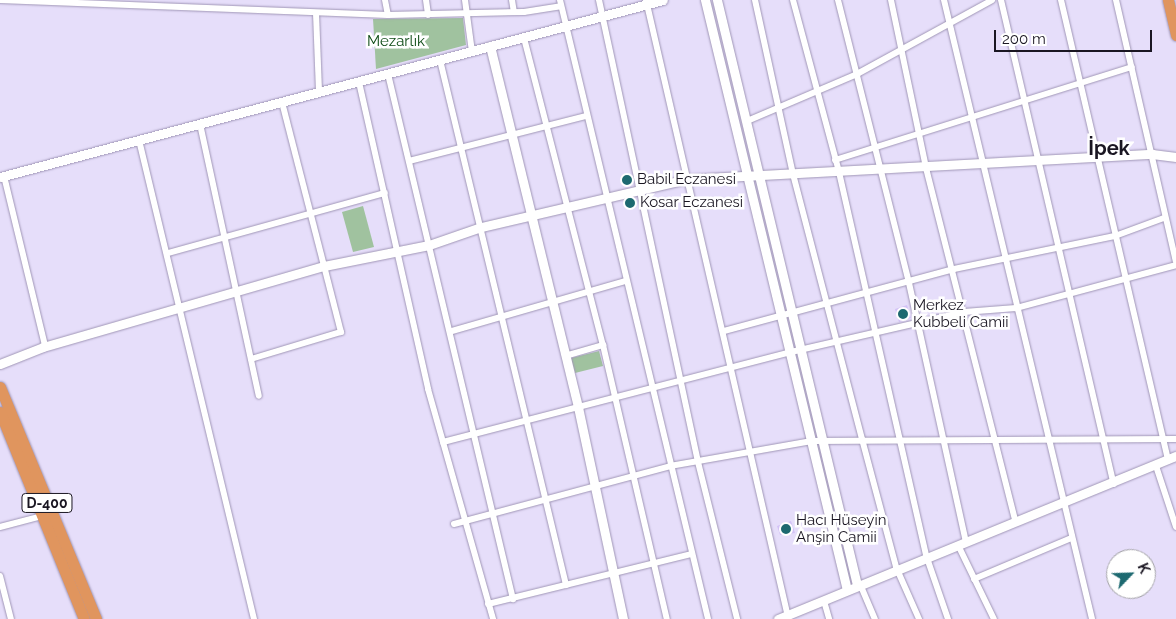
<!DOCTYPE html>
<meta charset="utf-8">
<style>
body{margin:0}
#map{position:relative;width:1176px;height:619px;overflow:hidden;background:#e6defa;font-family:Raleway,sans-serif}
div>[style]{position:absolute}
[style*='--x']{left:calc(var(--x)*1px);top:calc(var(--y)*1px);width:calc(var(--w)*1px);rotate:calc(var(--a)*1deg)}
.green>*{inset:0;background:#a0c29f}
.building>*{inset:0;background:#d3c2f6}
.roads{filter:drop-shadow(0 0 1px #a096b6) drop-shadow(0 0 1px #a096b6)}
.street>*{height:6px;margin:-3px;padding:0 3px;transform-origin:3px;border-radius:3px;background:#fff}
.secondary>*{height:9px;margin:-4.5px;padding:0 4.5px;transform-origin:4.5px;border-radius:4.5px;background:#fff}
.highway>*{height:11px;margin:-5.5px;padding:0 5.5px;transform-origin:5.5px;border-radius:5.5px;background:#e0955e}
.dots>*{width:14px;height:14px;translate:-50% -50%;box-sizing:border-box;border:2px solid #fff;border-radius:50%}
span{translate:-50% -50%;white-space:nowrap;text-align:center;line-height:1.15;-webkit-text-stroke:5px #fff;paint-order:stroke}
.shield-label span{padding:1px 4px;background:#fff;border:1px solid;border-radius:4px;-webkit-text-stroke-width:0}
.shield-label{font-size:14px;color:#1a1622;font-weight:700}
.park-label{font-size:15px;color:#0c4a14}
.poi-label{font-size:15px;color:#1a1622}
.left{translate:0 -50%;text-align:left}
.district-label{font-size:20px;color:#1a1622;font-weight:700}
.north{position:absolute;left:1106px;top:549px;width:50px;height:50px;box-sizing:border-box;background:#fff;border:1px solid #a3a2a7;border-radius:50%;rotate:66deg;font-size:14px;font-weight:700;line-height:20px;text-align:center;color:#1a1622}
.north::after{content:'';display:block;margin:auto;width:18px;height:22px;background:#1d6970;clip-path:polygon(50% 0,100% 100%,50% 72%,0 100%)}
.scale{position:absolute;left:994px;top:30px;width:158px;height:22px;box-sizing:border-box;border:2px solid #1a1622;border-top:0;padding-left:6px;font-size:15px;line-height:18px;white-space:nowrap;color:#1a1622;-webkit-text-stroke:4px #fff;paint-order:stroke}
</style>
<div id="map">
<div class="green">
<div style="clip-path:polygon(463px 18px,466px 45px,376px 69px,373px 19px)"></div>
<div style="clip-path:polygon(363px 206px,374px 247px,353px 252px,342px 212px)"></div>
<div style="clip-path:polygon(599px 351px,603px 366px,575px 373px,571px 358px)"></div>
</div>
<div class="building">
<div style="clip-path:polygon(907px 305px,911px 318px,899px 322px,895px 309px)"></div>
<div style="clip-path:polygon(791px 521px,795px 533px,780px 535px,777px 526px)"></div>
</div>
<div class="roads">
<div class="street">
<div style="--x:0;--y:0;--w:388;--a:2.2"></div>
<div style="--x:388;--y:15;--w:136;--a:-1.3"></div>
<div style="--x:524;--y:12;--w:37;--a:-9"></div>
<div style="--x:385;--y:0;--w:15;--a:79"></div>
<div style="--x:426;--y:0;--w:15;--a:82"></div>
<div style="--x:465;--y:0;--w:52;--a:82.3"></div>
<div style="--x:512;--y:0;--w:12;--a:81"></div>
<div style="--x:560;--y:0;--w:636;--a:76.55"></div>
<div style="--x:599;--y:0;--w:472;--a:77.9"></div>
<div style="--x:698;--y:462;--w:162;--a:76"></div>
<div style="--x:646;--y:0;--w:633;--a:77.04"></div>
<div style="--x:755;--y:0;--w:178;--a:77.7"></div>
<div style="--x:793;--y:174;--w:274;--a:75.4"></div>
<div style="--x:862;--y:439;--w:132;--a:75.1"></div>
<div style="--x:896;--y:567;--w:57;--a:66.1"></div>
<div style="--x:793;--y:0;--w:178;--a:75"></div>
<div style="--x:839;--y:172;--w:396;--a:77.2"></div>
<div style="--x:927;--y:558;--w:65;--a:71"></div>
<div style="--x:838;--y:0;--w:292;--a:75.9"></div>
<div style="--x:909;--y:283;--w:265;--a:77.6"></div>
<div style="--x:891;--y:0;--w:172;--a:78.2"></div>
<div style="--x:926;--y:168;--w:364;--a:75.8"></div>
<div style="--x:944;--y:0;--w:636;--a:76.55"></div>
<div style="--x:1001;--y:0;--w:497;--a:76.9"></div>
<div style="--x:1061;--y:0;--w:473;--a:76.9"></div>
<div style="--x:1116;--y:0;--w:268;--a:77.1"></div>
<div style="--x:316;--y:13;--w:79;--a:87.8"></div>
<div style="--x:524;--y:38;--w:317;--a:75.6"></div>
<div style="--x:603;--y:345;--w:281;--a:76.9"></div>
<div style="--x:440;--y:60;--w:540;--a:76.5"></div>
<div style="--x:388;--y:74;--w:540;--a:76.61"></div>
<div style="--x:359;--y:82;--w:315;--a:77.3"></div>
<div style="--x:428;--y:389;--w:239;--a:74.2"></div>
<div style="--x:747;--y:121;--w:120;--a:-23.1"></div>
<div style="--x:857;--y:74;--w:154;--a:-28.7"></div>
<div style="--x:200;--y:124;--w:278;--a:77.8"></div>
<div style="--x:139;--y:140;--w:493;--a:76.5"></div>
<div style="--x:835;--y:160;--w:311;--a:-17.4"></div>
<div style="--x:409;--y:161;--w:183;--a:-14.3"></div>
<div style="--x:4;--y:176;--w:175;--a:76.4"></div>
<div style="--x:168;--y:253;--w:225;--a:-15.5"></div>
<div style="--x:452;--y:331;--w:180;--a:-16.1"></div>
<div style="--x:724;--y:331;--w:238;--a:-15.1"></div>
<div style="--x:954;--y:269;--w:164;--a:-11.6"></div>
<div style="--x:1115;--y:236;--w:52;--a:-20.2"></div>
<div style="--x:565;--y:356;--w:40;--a:-16"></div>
<div style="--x:251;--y:359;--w:94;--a:-16.7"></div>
<div style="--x:341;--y:332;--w:237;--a:-104.4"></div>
<div style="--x:443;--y:442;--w:359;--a:-14.5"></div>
<div style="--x:791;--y:352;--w:178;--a:-13"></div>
<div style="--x:964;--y:312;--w:52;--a:-4.4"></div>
<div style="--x:1016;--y:308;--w:166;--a:-15"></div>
<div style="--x:1156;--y:466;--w:64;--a:71.8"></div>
<div style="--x:454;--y:524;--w:224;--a:-15"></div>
<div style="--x:670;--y:466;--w:144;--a:-10"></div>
<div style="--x:812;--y:441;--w:364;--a:-0.3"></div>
<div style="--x:0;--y:527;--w:43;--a:-14.7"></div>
<div style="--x:958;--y:545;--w:82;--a:64.1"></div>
<div style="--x:0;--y:576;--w:44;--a:75.7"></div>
<div style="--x:974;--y:579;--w:105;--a:-22.9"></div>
<div style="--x:860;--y:584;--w:38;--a:67"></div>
<div style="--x:824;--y:601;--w:19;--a:74"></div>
<div style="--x:488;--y:604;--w:210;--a:-13.8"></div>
</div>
<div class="secondary">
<div style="--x:705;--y:0;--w:607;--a:76.47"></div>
<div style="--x:717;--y:0;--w:602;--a:76.54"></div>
<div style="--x:490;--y:46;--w:372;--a:76.3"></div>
<div style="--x:578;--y:407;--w:217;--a:78"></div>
<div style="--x:0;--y:177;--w:686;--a:-14.95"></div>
<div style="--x:0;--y:364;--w:46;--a:-21.6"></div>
<div style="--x:43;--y:347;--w:292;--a:-16.1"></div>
<div style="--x:324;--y:266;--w:107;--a:-11.3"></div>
<div style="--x:429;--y:245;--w:55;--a:-19.1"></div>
<div style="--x:481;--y:227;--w:212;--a:-13.1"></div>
<div style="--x:688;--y:179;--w:465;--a:-3.1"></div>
<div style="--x:1152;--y:154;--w:24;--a:7"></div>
<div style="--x:778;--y:619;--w:430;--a:-22.3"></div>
</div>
<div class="highway">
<div style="--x:1168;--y:0;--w:36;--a:77"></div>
<div style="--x:0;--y:387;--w:251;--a:67.5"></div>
<div style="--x:0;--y:412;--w:223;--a:67.9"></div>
</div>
</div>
<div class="dots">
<div style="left:627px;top:180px;background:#1d6970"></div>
<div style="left:630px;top:203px;background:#1d6970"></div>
<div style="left:903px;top:314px;background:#1d6970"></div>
<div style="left:786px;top:529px;background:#1d6970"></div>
</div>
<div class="shield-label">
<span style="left:47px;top:503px">D-400</span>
</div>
<div class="park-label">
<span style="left:396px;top:42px">Mezarlık</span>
</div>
<div class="poi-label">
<span class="left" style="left:637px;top:180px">Babil Eczanesi</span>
<span class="left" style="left:640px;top:203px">Kosar Eczanesi</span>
<span class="left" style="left:913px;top:314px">Merkez<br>Kubbeli Camii</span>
<span class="left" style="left:796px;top:529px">Hacı Hüseyin<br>Anşin Camii</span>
</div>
<div class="district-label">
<span style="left:1109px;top:148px">İpek</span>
</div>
<div class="north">K</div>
<div class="scale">200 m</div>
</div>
